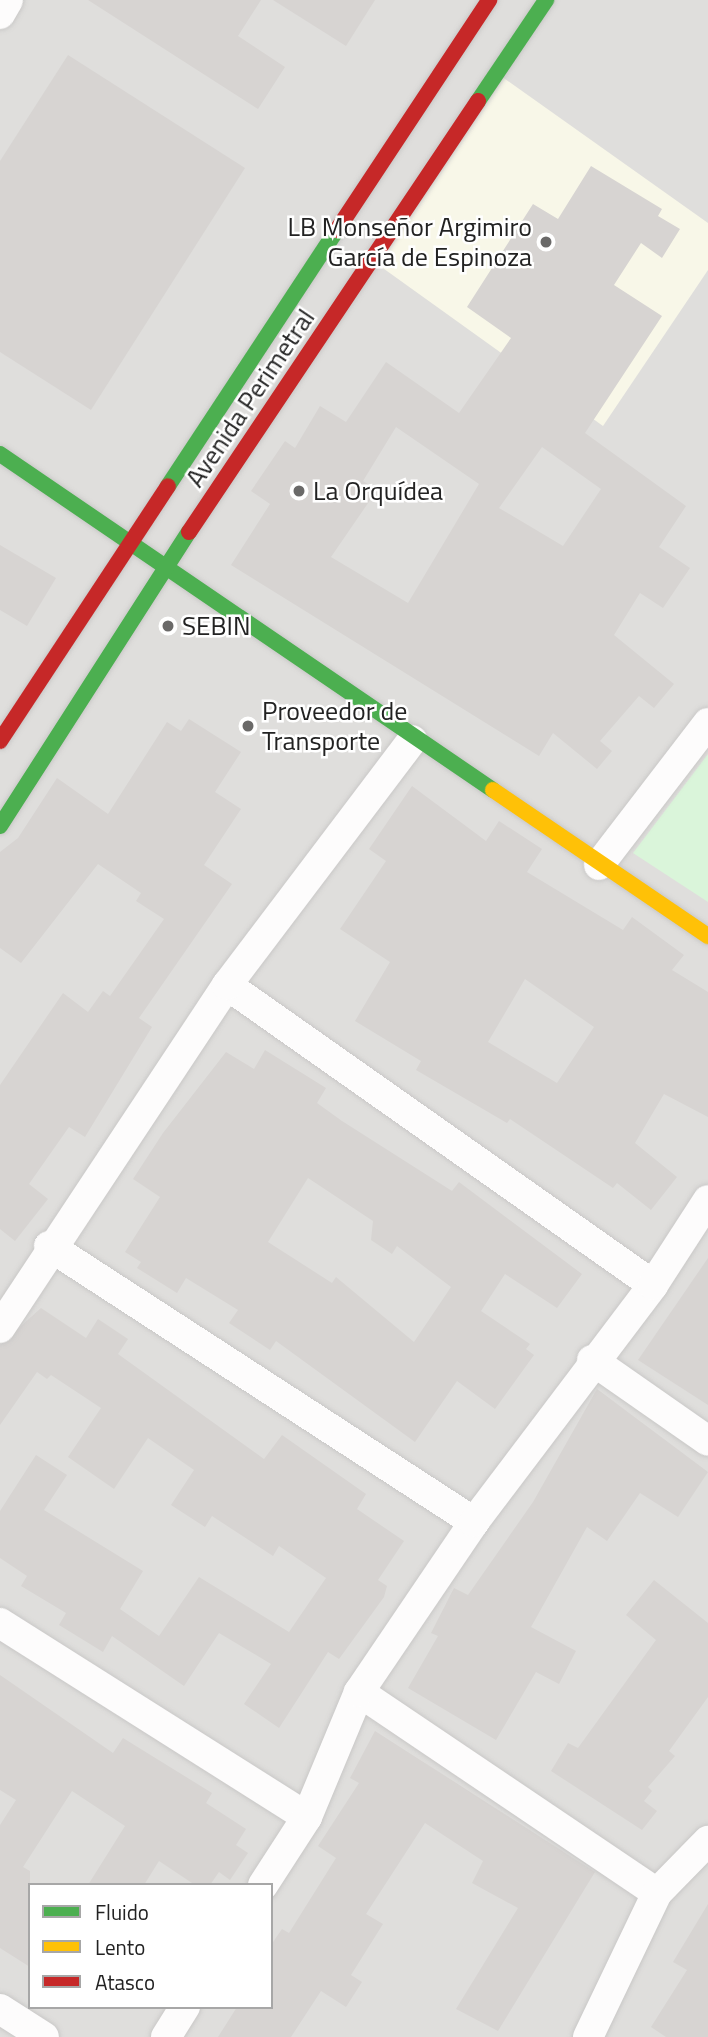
<!DOCTYPE html>
<meta charset="utf-8">
<style>
body{margin:0}
#map{position:relative;width:708px;height:2037px;overflow:hidden;background:#f0eeeb;font-family:"Titillium Web",sans-serif}
div>[style]{position:absolute}
[style*='--x']{left:calc(var(--x)*1px);top:calc(var(--y)*1px);width:calc(var(--w)*1px);rotate:calc(var(--a)*1deg)}
.residential>*{inset:0;background:#dfdedc}
.education>*{inset:0;background:#f8f7e8}
.park>*{inset:0;background:#daf5da}
.building>*{inset:0;background:#d7d4d2}
.roads{filter:drop-shadow(0 0 2px #c9c8c7) drop-shadow(0 0 2px #c9c8c7)}
.street>*{height:30px;margin:-15px;padding:0 15px;transform-origin:15px;border-radius:15px;background:#fdfcfc}
.fast>*{height:16px;margin:-8px;padding:0 8px;transform-origin:8px;border-radius:8px;background:#4caf50}
.slow>*{height:16px;margin:-8px;padding:0 8px;transform-origin:8px;border-radius:8px;background:#ffc107}
.jam>*{height:16px;margin:-8px;padding:0 8px;transform-origin:8px;border-radius:8px;background:#c62828}
.dots>*{width:19px;height:19px;translate:-50% -50%;box-sizing:border-box;border:4px solid #fff;border-radius:50%}
span{translate:-50% -50%;white-space:nowrap;text-align:center;line-height:1.15;-webkit-text-stroke:5px #fff;paint-order:stroke}
.poi-label{font-size:26px;color:#222}
.right{translate:-100% -50%;text-align:right}
.left{translate:0 -50%;text-align:left}
.street-label{font-size:26px;color:#222}
.legend{position:absolute;left:28px;top:1883px;width:245px;height:126px;box-sizing:border-box;background:#fff;border:2px solid #a7a7a7;margin:0;padding:9px 12px;list-style:none;font-size:21px;color:#222}
.legend li{display:flex;align-items:center;gap:14px;height:35px}
.legend b{width:35px;border:2px solid #a7a7a7}
</style>
<div id="map">
<div class="residential">
<div style="clip-path:polygon(evenodd,0 0,708px 0,708px 2037px,0 2037px,0 0,30px 1885px,271px 1885px,271px 2007px,30px 2007px,30px 1885px)"></div>
</div>
<div class="education">
<div style="clip-path:polygon(498px 74px,708px 223px,708px 270px,603px 426px,373px 261px)"></div>
</div>
<div class="park">
<div style="clip-path:polygon(708px 754px,708px 902px,633px 853px)"></div>
</div>
<div class="building">
<div style="clip-path:polygon(88px 0,261px 0,238px 36px,285px 67px,258px 109px)"></div>
<div style="clip-path:polygon(273px 0,375px 0,346px 46px)"></div>
<div style="clip-path:polygon(68px 55px,245px 168px,91px 410px,0 352px,0 161px)"></div>
<div style="clip-path:polygon(evenodd,591px 166px,662px 209px,658px 216px,680px 229px,662px 258px,641px 243px,614px 285px,662px 316px,585px 433px,686px 506px,659px 547px,690px 568px,663px 608px,640px 593px,614px 635px,674px 684px,654px 708px,639px 696px,600px 741px,612px 751px,597px 769px,553px 733px,539px 756px,231px 565px,270px 504px,251px 491px,285px 441px,295px 448px,320px 406px,346px 422px,386px 362px,459px 413px,511px 338px,467px 307px,533px 204px,558px 219px,591px 166px,396px 427px,479px 484px,408px 603px,331px 557px,377px 490px,363px 481px,396px 427px,591px 166px,542px 447px,601px 489px,563px 546px,499px 508px,542px 447px)"></div>
<div style="clip-path:polygon(0 545px,56px 578px,27px 626px,0 610px)"></div>
<div style="clip-path:polygon(189px 719px,241px 752px,215px 792px,241px 809px,204px 865px,232px 884px,139px 1018px,152px 1027px,85px 1137px,69px 1127px,29px 1184px,48px 1199px,15px 1241px,0 1229px,0 1085px,63px 993px,88px 1012px,103px 991px,110px 996px,164px 919px,136px 901px,141px 893px,98px 864px,21px 963px,0 948px,0 852px,18px 838px,57px 778px,108px 814px,167px 722px,181px 731px)"></div>
<div style="clip-path:polygon(evenodd,412px 786px,486px 841px,499px 821px,542px 849px,527px 872px,623px 930px,632px 917px,684px 955px,672px 970px,708px 992px,708px 1117px,664px 1094px,635px 1143px,677px 1177px,651px 1210px,617px 1183px,613px 1188px,510px 1119px,507px 1123px,416px 1070px,421px 1061px,355px 1021px,390px 962px,340px 929px,386px 861px,369px 849px,412px 786px,525px 979px,594px 1027px,557px 1083px,488px 1042px,525px 979px)"></div>
<div style="clip-path:polygon(evenodd,265px 1050px,326px 1088px,317px 1103px,342px 1121px,452px 1191px,459px 1182px,582px 1274px,557px 1308px,505px 1274px,481px 1311px,530px 1344px,526px 1349px,534px 1355px,495px 1409px,457px 1381px,415px 1442px,276px 1341px,270px 1350px,229px 1323px,238px 1310px,186px 1278px,177px 1293px,137px 1268px,141px 1262px,125px 1252px,160px 1197px,133px 1179px,163px 1133px,226px 1052px,254px 1069px,265px 1050px,308px 1178px,373px 1221px,371px 1240px,392px 1254px,397px 1246px,451px 1287px,414px 1342px,336px 1277px,332px 1283px,268px 1242px,308px 1178px)"></div>
<div style="clip-path:polygon(708px 1258px,708px 1405px,638px 1360px)"></div>
<div style="clip-path:polygon(41px 1308px,86px 1338px,98px 1319px,128px 1339px,118px 1354px,264px 1459px,282px 1435px,366px 1494px,357px 1509px,404px 1541px,378px 1580px,387px 1586px,384px 1597px,339px 1659px,328px 1652px,279px 1728px,244px 1704px,271px 1664px,219px 1633px,184px 1686px,112px 1636px,103px 1652px,59px 1625px,66px 1613px,21px 1586px,27px 1576px,0 1558px,0 1511px,36px 1455px,67px 1475px,44px 1510px,143px 1571px,120px 1609px,159px 1636px,199px 1577px,289px 1632px,326px 1578px,279px 1546px,273px 1556px,212px 1516px,205px 1527px,171px 1505px,194px 1470px,148px 1438px,114px 1489px,68px 1457px,101px 1408px,51px 1375px,47px 1379px,37px 1372px,0 1425px,0 1345px)"></div>
<div style="clip-path:polygon(597px 1389px,708px 1472px,678px 1517px,640px 1493px,607px 1541px,587px 1527px,531px 1627px,576px 1651px,559px 1684px,536px 1672px,496px 1740px,408px 1688px,438px 1636px,431px 1633px,454px 1588px,468px 1595px,533px 1502px)"></div>
<div style="clip-path:polygon(654px 1580px,708px 1623px,708px 1697px,669px 1751px,675px 1756px,648px 1787px,652px 1791px,644px 1801px,657px 1811px,642px 1830px,551px 1771px,568px 1743px,578px 1748px,656px 1640px,626px 1615px)"></div>
<div style="clip-path:polygon(0 1675px,113px 1753px,123px 1738px,212px 1793px,206px 1803px,246px 1829px,236px 1845px,248px 1853px,230px 1880px,219px 1872px,210px 1885px,195px 1885px,159px 1861px,144px 1885px,88px 1885px,125px 1826px,72px 1791px,23px 1867px,30px 1871px,30px 1967px,0 1948px,0 1825px,16px 1800px,0 1790px)"></div>
<div style="clip-path:polygon(375px 1731px,595px 1872px,498px 2031px,456px 2009px,518px 1908px,472px 1883px,483px 1861px,425px 1823px,366px 1914px,383px 1924px,351px 1975px,362px 1982px,346px 2007px,321px 1991px,291px 2037px,218px 2037px,237px 2007px,271px 2007px,271px 1945px,282px 1929px,289px 1933px,336px 1858px,318px 1846px,359px 1783px,350px 1778px)"></div>
<div style="clip-path:polygon(708px 1904px,708px 2037px,666px 2037px,651px 2027px,687px 1970px,673px 1962px)"></div>
</div>
<div class="roads">
<div class="street">
<div style="--x:0;--y:14;--w:16;--a:-60"></div>
<div style="--x:599;--y:865;--w:179;--a:-52.5"></div>
<div style="--x:227;--y:985;--w:521;--a:35.15"></div>
<div style="--x:49;--y:1246;--w:507;--a:33"></div>
<div style="--x:0;--y:1328;--w:411;--a:-56.5"></div>
<div style="--x:227;--y:985;--w:307;--a:-52.9"></div>
<div style="--x:592;--y:1360;--w:141;--a:34.9"></div>
<div style="--x:0;--y:1623;--w:363;--a:32.3"></div>
<div style="--x:359;--y:1692;--w:359;--a:34"></div>
<div style="--x:263;--y:1885;--w:81;--a:-57.1"></div>
<div style="--x:307;--y:1817;--w:135;--a:-67.4"></div>
<div style="--x:359;--y:1692;--w:205;--a:-55.9"></div>
<div style="--x:474;--y:1522;--w:297;--a:-52.9"></div>
<div style="--x:653;--y:1285;--w:101;--a:-57.1"></div>
<div style="--x:0;--y:2009;--w:52;--a:32.5"></div>
<div style="--x:166;--y:2037;--w:36;--a:-58"></div>
<div style="--x:588;--y:2037;--w:160;--a:-64.4"></div>
<div style="--x:657;--y:1893;--w:73;--a:-45.6"></div>
</div>
<div class="fast">
<div style="--x:478;--y:101;--w:122;--a:-56"></div>
<div style="--x:0;--y:454;--w:597;--a:34.28"></div>
<div style="--x:168;--y:486;--w:307;--a:-56.6"></div>
<div style="--x:0;--y:826;--w:350;--a:-57.3"></div>
</div>
<div class="slow">
<div style="--x:493;--y:790;--w:260;--a:34.2"></div>
</div>
<div class="jam">
<div style="--x:337;--y:230;--w:276;--a:-56.5"></div>
<div style="--x:189;--y:532;--w:519;--a:-56.16"></div>
<div style="--x:0;--y:741;--w:305;--a:-56.6"></div>
</div>
</div>
<div class="dots">
<div style="left:546px;top:242px;background:#6a6968"></div>
<div style="left:299px;top:491px;background:#6a6968"></div>
<div style="left:168px;top:626px;background:#6a6968"></div>
<div style="left:248px;top:726px;background:#6a6968"></div>
</div>
<div class="poi-label">
<span class="right" style="left:532px;top:242px">LB Monseñor Argimiro<br>García de Espinoza</span>
<span class="left" style="left:313px;top:491px">La Orquídea</span>
<span class="left" style="left:182px;top:626px">SEBIN</span>
<span class="left" style="left:262px;top:726px">Proveedor de<br>Transporte</span>
</div>
<div class="street-label">
<span style="left:250px;top:398px;rotate:-56deg">Avenida Perimetral</span>
</div>
<ul class="legend">
<li><b style="height:9px;background:#4caf50"></b>Fluido</li>
<li><b style="height:9px;background:#ffc107"></b>Lento</li>
<li><b style="height:9px;background:#c62828"></b>Atasco</li>
</ul>
</div>
